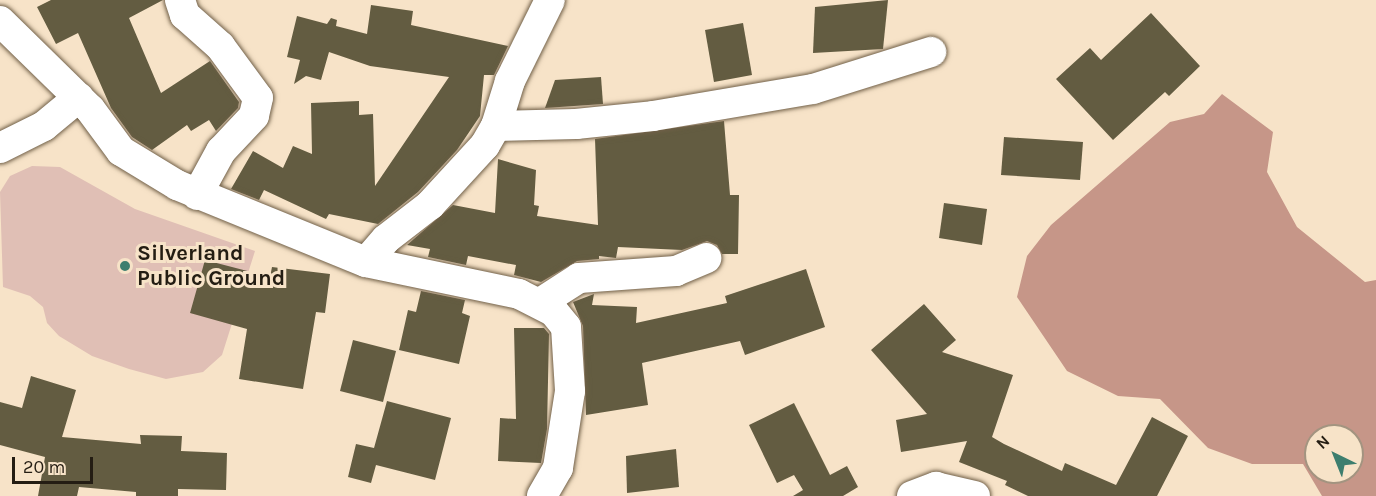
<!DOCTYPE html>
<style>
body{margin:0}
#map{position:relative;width:1376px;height:496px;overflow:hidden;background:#f7e3c8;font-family:Karla,sans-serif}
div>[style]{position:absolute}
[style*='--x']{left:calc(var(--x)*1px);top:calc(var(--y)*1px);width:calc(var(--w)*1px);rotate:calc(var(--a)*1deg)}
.green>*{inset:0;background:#e0bfb5}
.forest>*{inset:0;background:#c69688}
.building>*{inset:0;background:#635c41}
.roads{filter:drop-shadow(0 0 2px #716048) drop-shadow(0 0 2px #716048)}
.minor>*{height:30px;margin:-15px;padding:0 15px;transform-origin:15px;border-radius:15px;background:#fff}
.dots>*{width:16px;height:16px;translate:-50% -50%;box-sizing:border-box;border:3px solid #f7e3c8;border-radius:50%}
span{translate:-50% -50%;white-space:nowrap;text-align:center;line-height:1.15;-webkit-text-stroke:6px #f7e3c8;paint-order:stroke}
.poi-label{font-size:22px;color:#241d13;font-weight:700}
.left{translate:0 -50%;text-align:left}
.north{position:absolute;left:1304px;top:424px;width:60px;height:60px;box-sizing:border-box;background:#f7e3c8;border:2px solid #a39480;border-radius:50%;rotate:317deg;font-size:16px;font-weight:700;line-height:24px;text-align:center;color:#241d13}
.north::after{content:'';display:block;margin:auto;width:21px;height:27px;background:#3d7e6e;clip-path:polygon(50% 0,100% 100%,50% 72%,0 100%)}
.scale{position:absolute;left:12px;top:457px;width:81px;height:27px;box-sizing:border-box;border:3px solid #241d13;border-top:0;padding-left:8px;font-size:18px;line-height:21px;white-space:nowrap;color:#241d13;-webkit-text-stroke:4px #f7e3c8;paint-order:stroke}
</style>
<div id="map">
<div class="green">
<div style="clip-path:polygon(32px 166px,60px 167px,135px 209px,255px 251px,222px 355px,203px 372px,166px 379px,129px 369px,92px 356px,59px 336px,47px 323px,43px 307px,30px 296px,3px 287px,0 192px,10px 176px)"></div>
</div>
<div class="forest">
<div style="clip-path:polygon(evenodd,1222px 94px,1273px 132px,1267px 172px,1297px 227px,1365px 282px,1376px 280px,1376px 496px,1322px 496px,1303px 464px,1252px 464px,1208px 448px,1160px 399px,1118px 396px,1067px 371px,1017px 297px,1027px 256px,1051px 225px,1170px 122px,1204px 114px,1222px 94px,1316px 436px,1352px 436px,1352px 472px,1316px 472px,1316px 436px)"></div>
</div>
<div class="building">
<div style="clip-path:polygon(51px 0,163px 0,129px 18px,161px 93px,210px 61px,239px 102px,238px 108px,216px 131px,209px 120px,191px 131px,187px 125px,152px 150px,132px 137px,111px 108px,78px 33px,56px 44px,37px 7px)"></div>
<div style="clip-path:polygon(888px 0,883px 49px,813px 53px,815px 7px)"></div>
<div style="clip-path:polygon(371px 5px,413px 11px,411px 25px,508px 46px,494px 75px,484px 75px,480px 116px,457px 150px,418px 192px,378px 224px,329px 214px,326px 219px,264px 190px,259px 200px,231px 189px,253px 151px,283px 168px,293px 146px,312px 154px,311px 103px,359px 101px,359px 115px,373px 114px,375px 186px,449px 77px,370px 66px,329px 52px,321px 80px,306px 76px,294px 84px,300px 60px,287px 57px,297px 16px,327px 24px,331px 18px,337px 20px,336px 26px,367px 34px)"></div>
<div style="clip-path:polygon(1151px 13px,1200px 66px,1169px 96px,1165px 92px,1113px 140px,1056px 79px,1090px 48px,1101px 60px)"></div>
<div style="clip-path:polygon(743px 23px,752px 75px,714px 82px,705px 30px)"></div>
<div style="clip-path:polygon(601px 77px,603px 104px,545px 108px,555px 80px)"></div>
<div style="clip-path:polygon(724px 121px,730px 195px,739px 195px,738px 254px,722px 254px,717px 245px,707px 241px,682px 250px,618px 247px,616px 258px,599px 256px,599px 259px,577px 261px,541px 282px,514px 275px,516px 265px,468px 256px,466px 265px,428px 257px,430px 249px,407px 245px,453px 205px,495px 213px,498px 159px,536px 170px,534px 205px,539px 206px,537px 216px,598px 225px,595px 139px)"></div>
<div style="clip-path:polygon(1004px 137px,1083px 142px,1080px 180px,1001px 175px)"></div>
<div style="clip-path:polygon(944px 203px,987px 209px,982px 245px,939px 238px)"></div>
<div style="clip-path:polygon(205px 260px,270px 277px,272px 267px,330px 274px,325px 313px,316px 312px,303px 389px,239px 379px,247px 329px,190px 313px)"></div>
<div style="clip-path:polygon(806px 269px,825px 327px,745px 355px,740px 341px,642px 363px,648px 405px,586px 415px,583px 326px,573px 302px,594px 294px,592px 305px,637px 307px,636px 323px,727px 303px,725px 296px)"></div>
<div style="clip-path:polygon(421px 291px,465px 300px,462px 313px,470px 316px,459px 364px,399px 350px,408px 310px,416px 312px)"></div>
<div style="clip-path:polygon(924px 304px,956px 340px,942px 352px,1013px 375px,992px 437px,1004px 444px,1062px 471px,1065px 463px,1116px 485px,1152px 417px,1188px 436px,1157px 496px,1028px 496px,1005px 485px,1007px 481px,959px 462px,967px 441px,901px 452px,896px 420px,927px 414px,871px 350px)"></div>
<div style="clip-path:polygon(514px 328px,544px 328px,549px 334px,547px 429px,541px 463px,498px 461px,500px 418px,516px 419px)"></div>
<div style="clip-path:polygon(353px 340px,396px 351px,383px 402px,340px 391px)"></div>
<div style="clip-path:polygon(31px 376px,76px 390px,62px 437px,141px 444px,140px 435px,182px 436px,181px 451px,227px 453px,226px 490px,178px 489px,178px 496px,136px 496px,136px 492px,79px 487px,77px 496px,38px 496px,45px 457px,0 445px,0 402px,22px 408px)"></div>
<div style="clip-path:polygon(387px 401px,451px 418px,435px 480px,376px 465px,371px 483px,348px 477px,356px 444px,374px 448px)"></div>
<div style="clip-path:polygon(794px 403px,830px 475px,847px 466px,858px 487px,843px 496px,793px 496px,803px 490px,794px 475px,777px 483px,749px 425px)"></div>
<div style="clip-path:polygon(676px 449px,679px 487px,627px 493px,626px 456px)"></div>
</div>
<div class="roads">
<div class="minor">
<div style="--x:180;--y:0;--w:16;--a:72"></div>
<div style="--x:185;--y:15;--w:47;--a:41.5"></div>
<div style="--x:220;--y:46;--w:64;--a:53.8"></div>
<div style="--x:258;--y:98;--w:18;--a:103"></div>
<div style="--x:254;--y:116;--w:48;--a:133.3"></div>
<div style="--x:221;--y:151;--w:50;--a:118.6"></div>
<div style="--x:0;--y:21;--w:126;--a:44.4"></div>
<div style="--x:90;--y:109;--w:52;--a:53.6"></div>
<div style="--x:121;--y:151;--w:66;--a:31.3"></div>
<div style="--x:177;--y:185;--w:204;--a:22.2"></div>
<div style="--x:366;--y:262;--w:156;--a:11.8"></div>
<div style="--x:519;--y:294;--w:39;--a:27"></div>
<div style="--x:554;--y:312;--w:19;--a:51"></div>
<div style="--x:566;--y:327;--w:64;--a:86.4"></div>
<div style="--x:570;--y:391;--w:78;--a:98.9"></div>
<div style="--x:558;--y:468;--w:32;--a:120"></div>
<div style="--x:496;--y:126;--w:80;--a:-1.4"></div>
<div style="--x:576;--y:124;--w:77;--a:-5.9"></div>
<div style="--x:653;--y:116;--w:162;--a:-9.6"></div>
<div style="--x:813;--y:89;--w:124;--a:-17.4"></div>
<div style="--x:0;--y:148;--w:49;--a:-26.6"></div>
<div style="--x:44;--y:126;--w:45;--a:-39.6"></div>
<div style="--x:366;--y:262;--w:30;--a:-49"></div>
<div style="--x:386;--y:239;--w:56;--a:-37.7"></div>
<div style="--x:430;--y:205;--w:81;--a:-47.5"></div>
<div style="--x:485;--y:145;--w:22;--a:-60"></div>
<div style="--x:496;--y:126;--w:47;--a:-72.7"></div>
<div style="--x:510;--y:81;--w:90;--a:-63.7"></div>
<div style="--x:540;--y:303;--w:46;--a:-32.7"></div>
<div style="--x:579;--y:278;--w:97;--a:-4.1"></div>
<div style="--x:676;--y:271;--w:33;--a:-23"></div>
<div style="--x:912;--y:496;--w:26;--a:-21"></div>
<div style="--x:936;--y:487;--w:40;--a:13"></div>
</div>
</div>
<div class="dots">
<div style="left:125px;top:266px;background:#3d7e6e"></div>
</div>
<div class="poi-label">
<span class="left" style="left:137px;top:266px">Silverland<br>Public Ground</span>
</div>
<div class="north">N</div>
<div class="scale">20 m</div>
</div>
